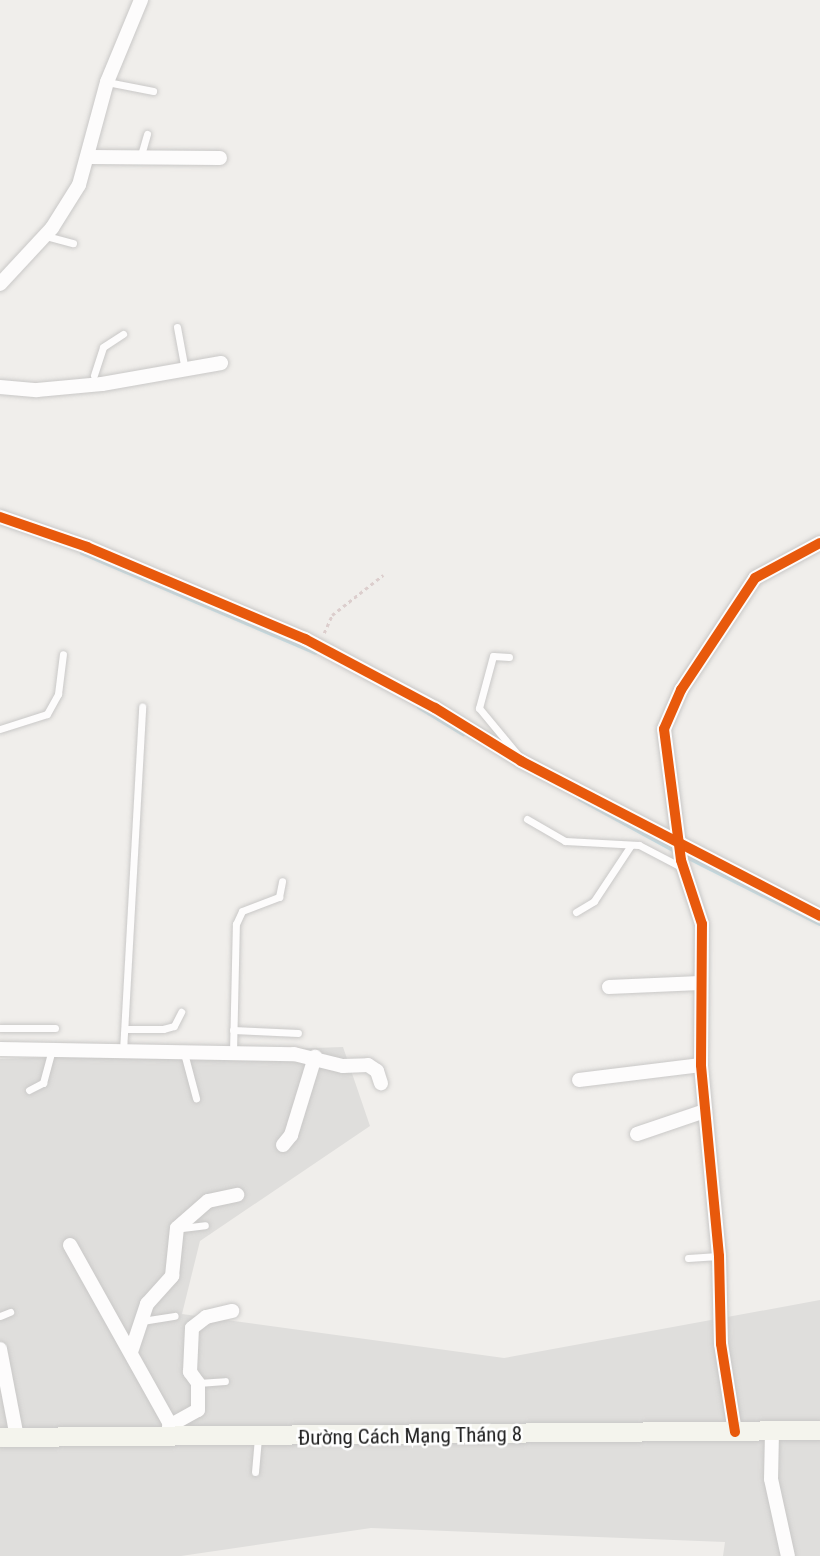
<!DOCTYPE html>
<meta charset="utf-8">
<style>
body{margin:0}
#map{position:relative;width:820px;height:1556px;overflow:hidden;background:#f0eeeb;font-family:"Roboto Condensed",sans-serif}
div>[style]{position:absolute}
[style*='--x']{left:calc(var(--x)*1px);top:calc(var(--y)*1px);width:calc(var(--w)*1px);rotate:calc(var(--a)*1deg)}
.residential>*{inset:0;background:#dfdedc}
.stream>*{height:3.5px;margin:-1.75px;padding:0 1.75px;transform-origin:1.75px;border-radius:1.75px;background:#bfdbe3}
.path>*{height:2.5px;margin-top:-1.25px;transform-origin:0;background:repeating-linear-gradient(90deg,#dccecd 0 3.5px,transparent 0 7px)}
.roads{filter:drop-shadow(0 0 2px #c9c8c7) drop-shadow(0 0 2px #c9c8c7)}
.lane>*{height:7px;margin:-3.5px;padding:0 3.5px;transform-origin:3.5px;border-radius:3.5px;background:#fdfcfc}
.street>*{height:14px;margin:-7px;padding:0 7px;transform-origin:7px;border-radius:7px;background:#fdfcfc}
.secondary>*{height:19px;margin:-9.5px;padding:0 9.5px;transform-origin:9.5px;border-radius:9.5px;background:#f4f4ed}
.cycleway>*{height:10px;margin:-5px;padding:0 5px;transform-origin:5px;border-radius:5px;background:#e8590c}
span{translate:-50% -50%;white-space:nowrap;text-align:center;line-height:1.15;-webkit-text-stroke:5px #fff;paint-order:stroke}
.street-label{font-size:21px;color:#222}
</style>
<div id="map">
<div class="residential">
<div style="clip-path:polygon(343px 1047px,370px 1126px,200px 1241px,182px 1314px,504px 1358px,820px 1300px,820px 1556px,723px 1556px,725px 1542px,371px 1528px,181px 1556px,0 1556px,0 1059px)"></div>
</div>
<div class="stream">
<div style="--x:82;--y:553;--w:254;--a:23.1"></div>
<div style="--x:419;--y:707;--w:52;--a:31.5"></div>
<div style="--x:580;--y:799;--w:108;--a:28.7"></div>
<div style="--x:685;--y:856;--w:151;--a:26.7"></div>
</div>
<div class="path">
<div style="--x:324;--y:633;--w:20;--a:-66"></div>
<div style="--x:332;--y:615;--w:65;--a:-38.1"></div>
</div>
<div class="roads">
<div class="lane">
<div style="--x:107;--y:82;--w:47;--a:11.1"></div>
<div style="--x:141;--y:155;--w:22;--a:-74"></div>
<div style="--x:46;--y:236;--w:28;--a:15"></div>
<div style="--x:177;--y:327;--w:44;--a:79.5"></div>
<div style="--x:94;--y:375;--w:29;--a:-72"></div>
<div style="--x:103;--y:347;--w:24;--a:-33"></div>
<div style="--x:509;--y:657;--w:16;--a:-176"></div>
<div style="--x:493;--y:656;--w:54;--a:105.1"></div>
<div style="--x:479;--y:708;--w:61;--a:50.3"></div>
<div style="--x:0;--y:729;--w:49;--a:-17.7"></div>
<div style="--x:47;--y:714;--w:23;--a:-61"></div>
<div style="--x:58;--y:694;--w:40;--a:-82.9"></div>
<div style="--x:527;--y:819;--w:44;--a:30.1"></div>
<div style="--x:565;--y:841;--w:74;--a:3.1"></div>
<div style="--x:639;--y:845;--w:50;--a:27.6"></div>
<div style="--x:576;--y:912;--w:21;--a:-31"></div>
<div style="--x:594;--y:901;--w:67;--a:-56.5"></div>
<div style="--x:0;--y:1028;--w:55;--a:0"></div>
<div style="--x:125;--y:1029;--w:38;--a:0"></div>
<div style="--x:163;--y:1029;--w:11;--a:-15"></div>
<div style="--x:174;--y:1026;--w:16;--a:-63"></div>
<div style="--x:233;--y:1030;--w:65;--a:2.6"></div>
<div style="--x:123;--y:1051;--w:345;--a:-86.8"></div>
<div style="--x:233;--y:1052;--w:128;--a:-88.7"></div>
<div style="--x:236;--y:924;--w:14;--a:-65"></div>
<div style="--x:242;--y:911;--w:40;--a:-21"></div>
<div style="--x:279;--y:897;--w:16;--a:-79"></div>
<div style="--x:184;--y:1053;--w:47;--a:75.1"></div>
<div style="--x:29;--y:1090;--w:16;--a:-27"></div>
<div style="--x:43;--y:1083;--w:34;--a:-75"></div>
<div style="--x:182;--y:1228;--w:23;--a:-7"></div>
<div style="--x:688;--y:1258;--w:30;--a:-4"></div>
<div style="--x:0;--y:1316;--w:11;--a:-22"></div>
<div style="--x:142;--y:1321;--w:33;--a:-9"></div>
<div style="--x:198;--y:1383;--w:27;--a:-4"></div>
<div style="--x:255;--y:1472;--w:35;--a:-85"></div>
</div>
<div class="street">
<div style="--x:90;--y:157;--w:130;--a:0.4"></div>
<div style="--x:0;--y:284;--w:76;--a:-47.1"></div>
<div style="--x:52;--y:228;--w:51;--a:-57.9"></div>
<div style="--x:79;--y:185;--w:107;--a:-74.8"></div>
<div style="--x:107;--y:82;--w:89;--a:-67.5"></div>
<div style="--x:0;--y:387;--w:37;--a:5"></div>
<div style="--x:37;--y:390;--w:65;--a:-5.3"></div>
<div style="--x:102;--y:384;--w:121;--a:-10"></div>
<div style="--x:0;--y:517;--w:92;--a:19"></div>
<div style="--x:87;--y:547;--w:237;--a:22.9"></div>
<div style="--x:305;--y:639;--w:147;--a:28"></div>
<div style="--x:435;--y:708;--w:101;--a:31.6"></div>
<div style="--x:521;--y:761;--w:337;--a:27.4"></div>
<div style="--x:609;--y:987;--w:91;--a:-2.5"></div>
<div style="--x:0;--y:1049;--w:294;--a:1"></div>
<div style="--x:294;--y:1054;--w:50;--a:13.8"></div>
<div style="--x:343;--y:1066;--w:25;--a:-2"></div>
<div style="--x:368;--y:1065;--w:11;--a:34"></div>
<div style="--x:377;--y:1071;--w:13;--a:72"></div>
<div style="--x:579;--y:1080;--w:123;--a:-7"></div>
<div style="--x:637;--y:1134;--w:72;--a:-18.7"></div>
<div style="--x:283;--y:1145;--w:13;--a:-51"></div>
<div style="--x:291;--y:1135;--w:82;--a:-72.9"></div>
<div style="--x:70;--y:1245;--w:218;--a:60.8"></div>
<div style="--x:0;--y:1349;--w:90;--a:79.1"></div>
<div style="--x:131;--y:1352;--w:51;--a:-71.6"></div>
<div style="--x:147;--y:1304;--w:38;--a:-48"></div>
<div style="--x:172;--y:1276;--w:48;--a:-84.1"></div>
<div style="--x:177;--y:1228;--w:41;--a:-41.1"></div>
<div style="--x:208;--y:1201;--w:30;--a:-12"></div>
<div style="--x:169;--y:1426;--w:33;--a:-29"></div>
<div style="--x:198;--y:1410;--w:27;--a:-90"></div>
<div style="--x:198;--y:1383;--w:14;--a:-126"></div>
<div style="--x:190;--y:1372;--w:44;--a:-87.4"></div>
<div style="--x:192;--y:1328;--w:18;--a:-38"></div>
<div style="--x:206;--y:1317;--w:27;--a:-13"></div>
<div style="--x:735;--y:1432;--w:89;--a:-99"></div>
<div style="--x:721;--y:1344;--w:88;--a:-91.3"></div>
<div style="--x:719;--y:1256;--w:192;--a:-95.4"></div>
<div style="--x:701;--y:1065;--w:141;--a:-89.6"></div>
<div style="--x:702;--y:924;--w:67;--a:-108.2"></div>
<div style="--x:681;--y:860;--w:132;--a:-97.4"></div>
<div style="--x:664;--y:729;--w:43;--a:-66.4"></div>
<div style="--x:681;--y:690;--w:134;--a:-56.5"></div>
<div style="--x:755;--y:578;--w:74;--a:-28.3"></div>
<div style="--x:772;--y:1432;--w:47;--a:91.2"></div>
<div style="--x:771;--y:1479;--w:79;--a:77.6"></div>
</div>
<div class="secondary">
<div style="--x:0;--y:1437;--w:820;--a:-0.49"></div>
</div>
</div>
<div class="cycleway">
<div style="--x:0;--y:517;--w:92;--a:19"></div>
<div style="--x:87;--y:547;--w:237;--a:22.9"></div>
<div style="--x:305;--y:639;--w:147;--a:28"></div>
<div style="--x:435;--y:708;--w:101;--a:31.6"></div>
<div style="--x:521;--y:761;--w:337;--a:27.4"></div>
<div style="--x:735;--y:1432;--w:89;--a:-99"></div>
<div style="--x:721;--y:1344;--w:88;--a:-91.3"></div>
<div style="--x:719;--y:1256;--w:192;--a:-95.4"></div>
<div style="--x:701;--y:1065;--w:141;--a:-89.6"></div>
<div style="--x:702;--y:924;--w:67;--a:-108.2"></div>
<div style="--x:681;--y:860;--w:132;--a:-97.4"></div>
<div style="--x:664;--y:729;--w:43;--a:-66.4"></div>
<div style="--x:681;--y:690;--w:134;--a:-56.5"></div>
<div style="--x:755;--y:578;--w:74;--a:-28.3"></div>
</div>
<div class="street-label">
<span style="left:410px;top:1436px;rotate:-1deg">Đường Cách Mạng Tháng 8</span>
</div>
</div>
